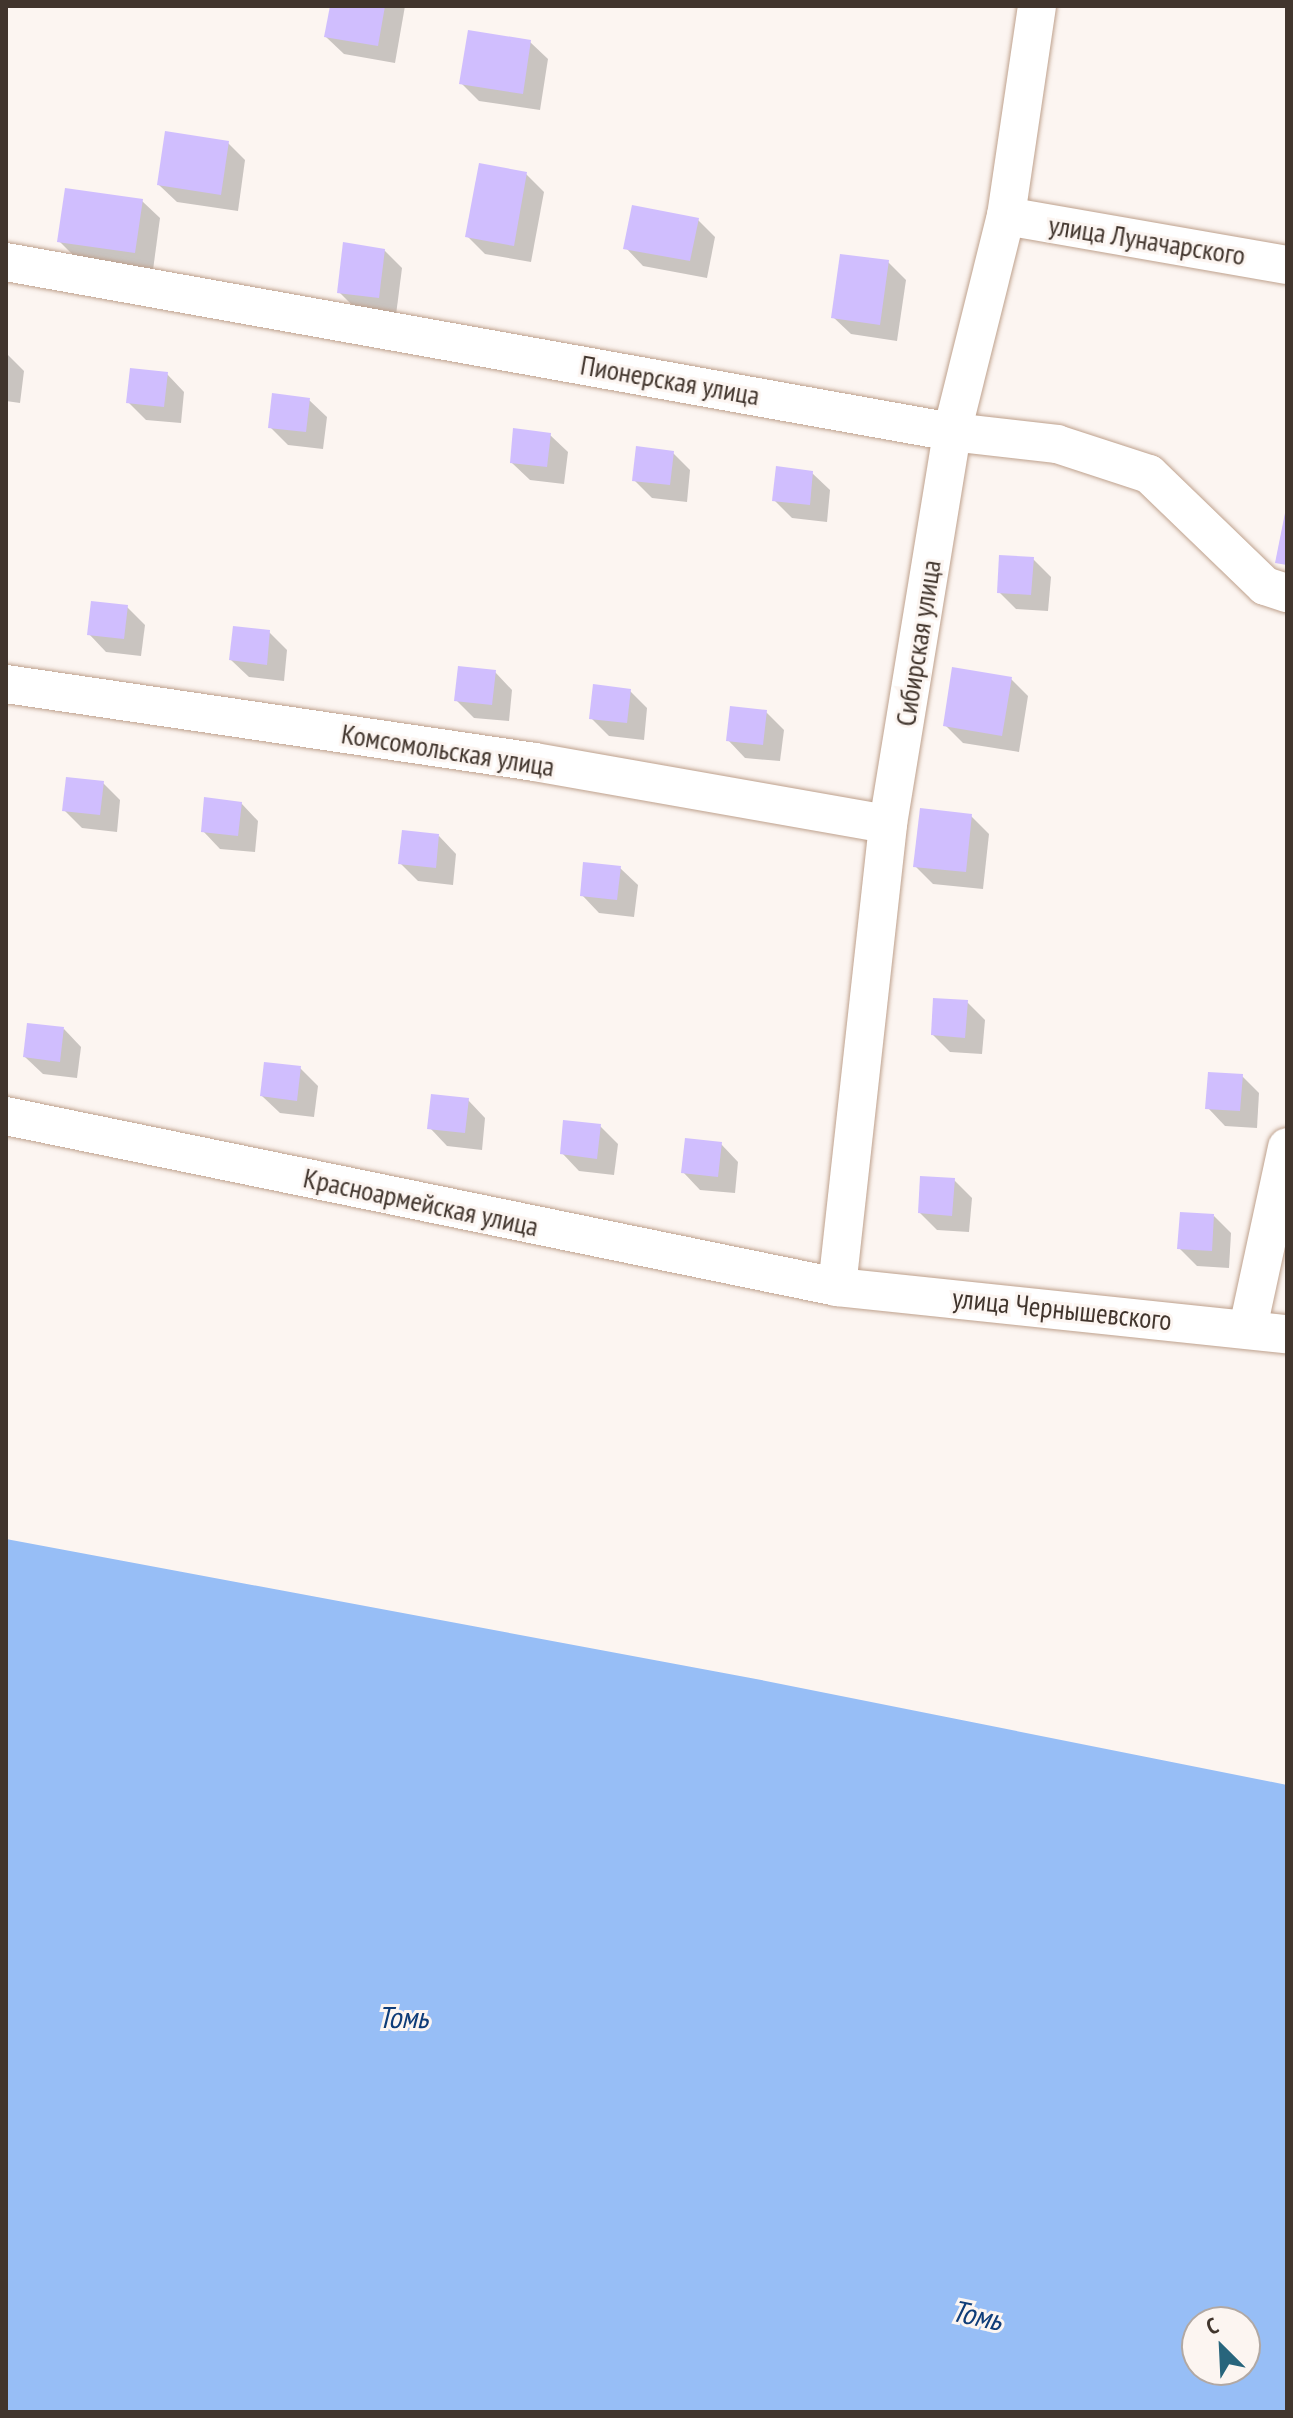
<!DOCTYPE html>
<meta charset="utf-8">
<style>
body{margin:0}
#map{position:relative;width:1293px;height:2418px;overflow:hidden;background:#fcf5f1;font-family:"PT Sans Narrow",sans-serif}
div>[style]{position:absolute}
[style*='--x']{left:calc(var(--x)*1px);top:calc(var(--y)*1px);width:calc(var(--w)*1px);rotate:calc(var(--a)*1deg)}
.water>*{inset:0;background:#97bef6}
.shadow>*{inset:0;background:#0003}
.building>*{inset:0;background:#d0befe}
.roads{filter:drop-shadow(0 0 2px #bea18d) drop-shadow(0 0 2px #bea18d)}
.minor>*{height:38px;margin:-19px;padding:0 19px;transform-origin:19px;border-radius:19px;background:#fff}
span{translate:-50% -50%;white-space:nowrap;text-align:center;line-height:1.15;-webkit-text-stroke:6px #fcf5f1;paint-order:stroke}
.street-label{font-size:28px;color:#41352d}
.water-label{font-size:30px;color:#0e3c78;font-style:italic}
.frame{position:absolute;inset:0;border:8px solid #41352d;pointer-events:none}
.north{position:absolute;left:1181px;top:2306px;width:80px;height:80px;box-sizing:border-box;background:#fcf5f1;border:2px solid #b1a8a3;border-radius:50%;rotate:336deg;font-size:22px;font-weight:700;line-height:32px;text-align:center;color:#41352d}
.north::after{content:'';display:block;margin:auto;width:28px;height:36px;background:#28657c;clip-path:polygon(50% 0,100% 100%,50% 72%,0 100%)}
</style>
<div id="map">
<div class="water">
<div style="clip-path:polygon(evenodd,6px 1539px,756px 1679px,1287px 1785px,1287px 2412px,6px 2412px,6px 1539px,1197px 2322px,1245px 2322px,1245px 2370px,1197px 2370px,1197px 2322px)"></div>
</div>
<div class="shadow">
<div style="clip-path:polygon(332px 6px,405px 6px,395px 63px,344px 54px,326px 37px)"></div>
<div style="clip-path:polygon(530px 42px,548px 59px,540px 110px,479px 101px,461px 83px)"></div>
<div style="clip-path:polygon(228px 143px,245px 160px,238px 211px,177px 202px,159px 185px)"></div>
<div style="clip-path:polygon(526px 174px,544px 192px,531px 262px,485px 254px,467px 236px)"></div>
<div style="clip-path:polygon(142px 201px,160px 218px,153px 270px,77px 259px,59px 241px)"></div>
<div style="clip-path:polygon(698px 220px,715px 237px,707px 278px,643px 266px,626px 248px)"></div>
<div style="clip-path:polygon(384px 250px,402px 268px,396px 315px,357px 310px,339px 292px)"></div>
<div style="clip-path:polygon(888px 262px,906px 280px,897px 341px,851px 334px,833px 317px)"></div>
<div style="clip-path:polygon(6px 353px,24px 371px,20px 403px,6px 401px)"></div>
<div style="clip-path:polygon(167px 374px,184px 392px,181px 423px,146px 420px,128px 402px)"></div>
<div style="clip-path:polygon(309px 400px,327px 417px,323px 449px,288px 445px,270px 427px)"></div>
<div style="clip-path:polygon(550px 435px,568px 452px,564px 484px,530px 480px,512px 463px)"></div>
<div style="clip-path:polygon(673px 453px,690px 470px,687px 502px,652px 498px,634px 480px)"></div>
<div style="clip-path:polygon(812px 473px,830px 490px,827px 522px,792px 518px,774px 500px)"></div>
<div style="clip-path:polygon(1033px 559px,1051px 577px,1048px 611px,1016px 609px,999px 592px)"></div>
<div style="clip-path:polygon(127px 607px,145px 625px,141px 656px,106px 652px,89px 634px)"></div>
<div style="clip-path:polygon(269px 632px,287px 650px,284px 681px,249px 677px,231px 660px)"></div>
<div style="clip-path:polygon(495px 672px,512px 690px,509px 721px,474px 718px,456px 700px)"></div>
<div style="clip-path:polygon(1011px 679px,1028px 696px,1019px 752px,963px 743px,945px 725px)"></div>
<div style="clip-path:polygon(630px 691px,647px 708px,644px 740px,609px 736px,591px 718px)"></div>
<div style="clip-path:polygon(766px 712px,784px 730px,780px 761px,745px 758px,728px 740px)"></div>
<div style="clip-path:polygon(103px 783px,120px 800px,117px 832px,82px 828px,64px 810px)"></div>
<div style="clip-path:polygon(241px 803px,258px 821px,255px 852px,220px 849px,203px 831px)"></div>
<div style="clip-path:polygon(971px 816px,989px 834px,983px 889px,933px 884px,915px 866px)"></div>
<div style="clip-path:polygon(439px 836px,456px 854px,453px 885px,418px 881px,400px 863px)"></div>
<div style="clip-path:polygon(620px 868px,638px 885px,634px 917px,599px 913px,582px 895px)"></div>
<div style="clip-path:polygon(967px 1002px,985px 1020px,982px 1054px,950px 1052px,933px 1035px)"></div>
<div style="clip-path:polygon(64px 1029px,81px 1047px,77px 1078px,43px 1074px,25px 1057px)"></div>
<div style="clip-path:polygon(300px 1068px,318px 1086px,314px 1117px,280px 1113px,262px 1096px)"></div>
<div style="clip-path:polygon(1242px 1076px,1259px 1093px,1257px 1128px,1225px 1126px,1208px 1108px)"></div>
<div style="clip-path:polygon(468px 1100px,485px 1118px,482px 1150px,447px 1146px,430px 1128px)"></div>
<div style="clip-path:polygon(600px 1126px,618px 1144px,614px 1175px,579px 1171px,562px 1153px)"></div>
<div style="clip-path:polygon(721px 1144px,738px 1162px,735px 1193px,700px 1190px,683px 1172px)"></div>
<div style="clip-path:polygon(954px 1180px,972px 1198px,969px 1232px,937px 1230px,920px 1213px)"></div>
<div style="clip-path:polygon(1214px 1216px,1231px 1233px,1229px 1268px,1197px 1266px,1179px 1248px)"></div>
</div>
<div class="building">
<div style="clip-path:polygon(330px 6px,385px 6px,378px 46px,324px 37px)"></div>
<div style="clip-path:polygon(468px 30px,531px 40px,523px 94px,459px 84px)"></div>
<div style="clip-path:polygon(165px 131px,229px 141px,221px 195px,157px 185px)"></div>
<div style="clip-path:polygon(479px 163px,527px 172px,514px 246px,465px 237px)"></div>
<div style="clip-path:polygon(65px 188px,143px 199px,135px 253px,57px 242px)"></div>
<div style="clip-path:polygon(632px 205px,699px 218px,690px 261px,623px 249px)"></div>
<div style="clip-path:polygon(343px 242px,385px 249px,379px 298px,337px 293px)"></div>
<div style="clip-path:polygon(840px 254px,889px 260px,880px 325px,831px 318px)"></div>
<div style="clip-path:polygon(130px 368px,168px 372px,164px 407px,126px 403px)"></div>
<div style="clip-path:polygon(272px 393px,310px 398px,306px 432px,268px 428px)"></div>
<div style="clip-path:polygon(513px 428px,551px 433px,547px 467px,510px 463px)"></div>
<div style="clip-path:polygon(636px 446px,674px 451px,670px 485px,632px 481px)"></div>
<div style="clip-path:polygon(776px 466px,813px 471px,810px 505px,772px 501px)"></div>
<div style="clip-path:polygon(1287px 503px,1287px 565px,1275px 563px)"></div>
<div style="clip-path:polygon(999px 555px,1034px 557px,1031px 595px,997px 593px)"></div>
<div style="clip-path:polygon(91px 601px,128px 605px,124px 639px,87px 635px)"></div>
<div style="clip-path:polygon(233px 626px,270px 630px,267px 665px,229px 660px)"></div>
<div style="clip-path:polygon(458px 666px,496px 670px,492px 705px,454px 701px)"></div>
<div style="clip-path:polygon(952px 667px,1012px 677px,1002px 736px,943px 726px)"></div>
<div style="clip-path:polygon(593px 684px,631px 689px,627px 723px,589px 719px)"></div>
<div style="clip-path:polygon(730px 706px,767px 710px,763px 745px,726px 741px)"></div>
<div style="clip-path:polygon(66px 777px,104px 781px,100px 815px,62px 811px)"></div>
<div style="clip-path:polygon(204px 797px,242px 802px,238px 836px,201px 832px)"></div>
<div style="clip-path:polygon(920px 808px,972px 814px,966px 872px,913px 867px)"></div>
<div style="clip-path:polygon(402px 830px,439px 834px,436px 868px,398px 864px)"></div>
<div style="clip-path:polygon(583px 862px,621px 866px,617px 900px,580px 896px)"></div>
<div style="clip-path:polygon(933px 998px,968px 1000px,965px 1038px,931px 1035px)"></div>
<div style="clip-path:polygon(27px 1023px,64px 1027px,60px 1062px,23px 1057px)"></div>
<div style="clip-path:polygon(264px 1062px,301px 1066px,297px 1101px,260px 1096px)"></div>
<div style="clip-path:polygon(1208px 1072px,1243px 1074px,1240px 1111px,1205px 1109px)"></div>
<div style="clip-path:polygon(431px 1094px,469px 1098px,465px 1133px,427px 1129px)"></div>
<div style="clip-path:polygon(563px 1120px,601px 1124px,597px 1159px,560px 1154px)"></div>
<div style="clip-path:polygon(685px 1138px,722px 1142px,718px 1177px,681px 1173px)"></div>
<div style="clip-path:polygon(920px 1176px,955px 1178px,952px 1216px,918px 1213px)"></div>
<div style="clip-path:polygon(1180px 1212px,1214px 1214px,1212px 1251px,1177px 1249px)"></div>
</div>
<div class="roads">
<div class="minor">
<div style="--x:1006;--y:216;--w:285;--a:9.9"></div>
<div style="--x:6;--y:262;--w:961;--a:10.19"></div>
<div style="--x:952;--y:432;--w:106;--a:6.5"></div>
<div style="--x:1057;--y:444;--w:97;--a:18.1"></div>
<div style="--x:1149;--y:474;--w:161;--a:44"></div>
<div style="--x:1265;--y:586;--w:23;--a:18"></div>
<div style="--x:6;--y:684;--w:535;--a:8.39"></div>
<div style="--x:535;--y:762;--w:358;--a:10"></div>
<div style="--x:6;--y:1116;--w:848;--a:11.63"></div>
<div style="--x:837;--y:1287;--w:452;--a:6"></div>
<div style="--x:837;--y:1287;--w:466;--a:-83.7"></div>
<div style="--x:888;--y:824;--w:397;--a:-80.7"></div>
<div style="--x:952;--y:432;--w:223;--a:-76"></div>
<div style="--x:1006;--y:216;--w:212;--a:-81.6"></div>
<div style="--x:1248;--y:1328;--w:185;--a:-77.8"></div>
</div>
</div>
<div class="street-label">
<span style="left:1147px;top:240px;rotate:9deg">улица Луначарского</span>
<span style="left:670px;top:380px;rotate:10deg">Пионерская улица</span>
<span style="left:918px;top:643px;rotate:-81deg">Сибирская улица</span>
<span style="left:448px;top:750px;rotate:9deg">Комсомольская улица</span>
<span style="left:421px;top:1202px;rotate:12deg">Красноармейская улица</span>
<span style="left:1062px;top:1309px;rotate:6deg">улица Чернышевского</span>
</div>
<div class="water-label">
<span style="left:403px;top:2017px">Томь</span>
<span style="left:977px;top:2315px;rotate:12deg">Томь</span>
</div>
<div class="frame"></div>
<div class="north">С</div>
</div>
